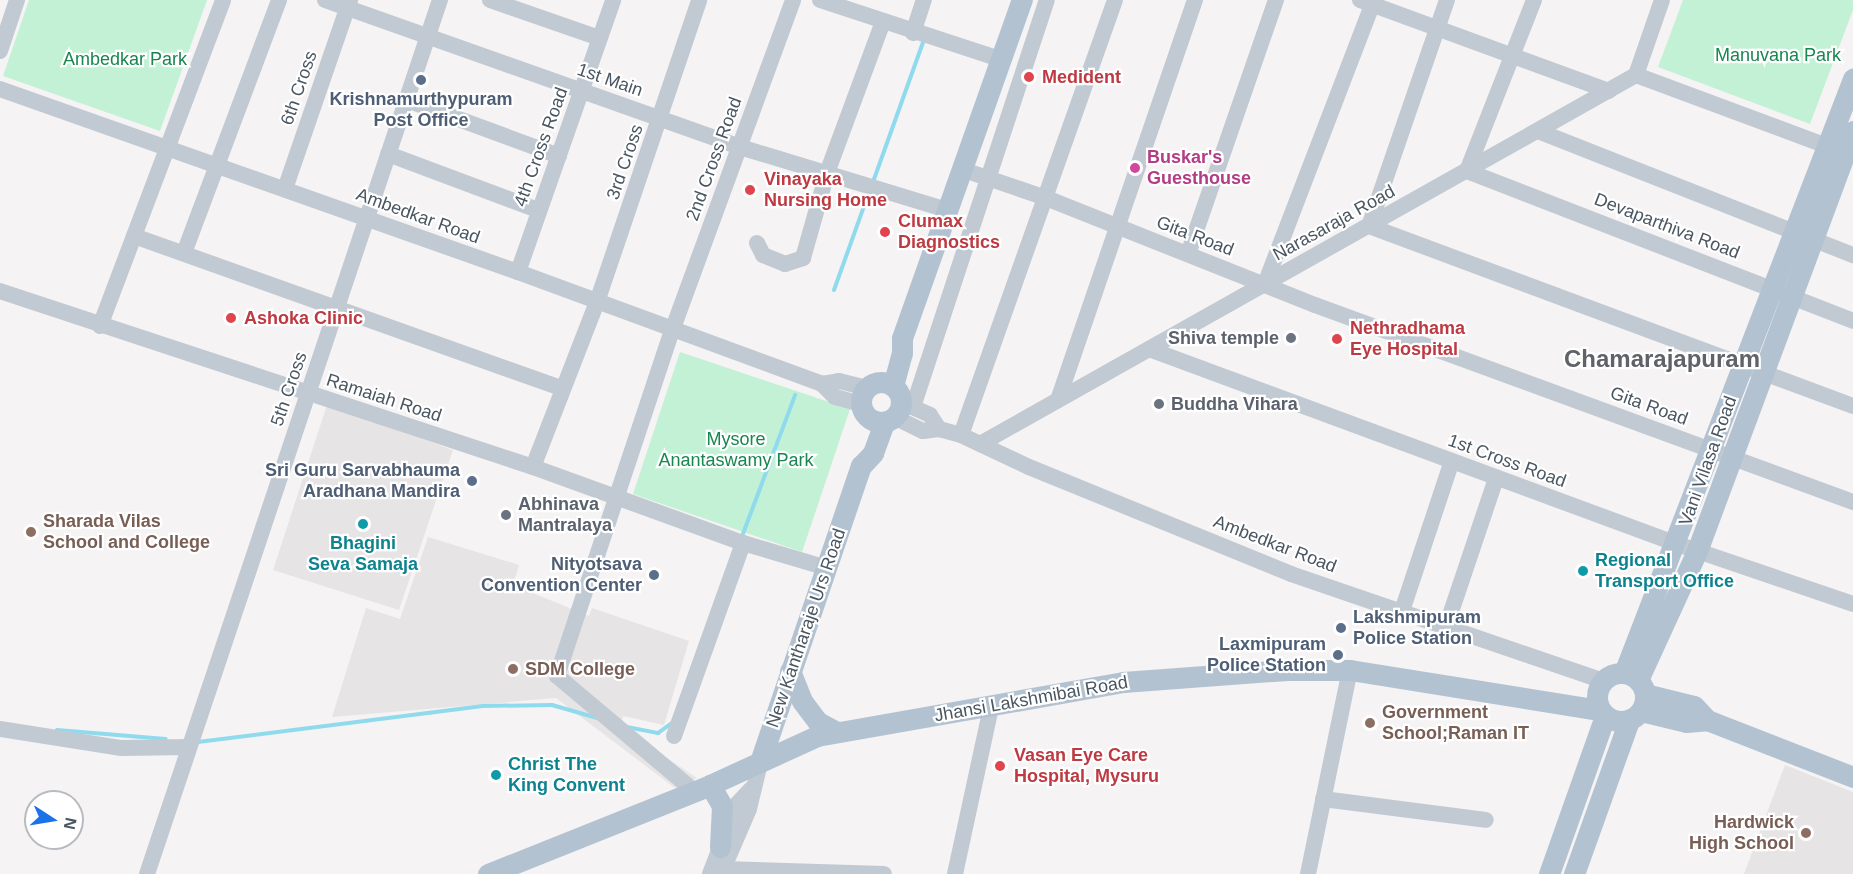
<!DOCTYPE html>
<style>
body{margin:0}
#map{position:relative;width:1853px;height:874px;overflow:hidden;background:#f5f3f3;font-family:Arial,sans-serif}
div>[style]{position:absolute}
[style*='--x']{left:calc(var(--x)*1px);top:calc(var(--y)*1px);width:calc(var(--w)*1px);rotate:calc(var(--a)*1deg)}
.education>*{inset:0;background:#e6e4e5}
.green>*{inset:0;background:#c3f1d5}
.stream>*{height:4px;margin:-2px;padding:0 2px;transform-origin:2px;border-radius:2px;background:#90daee}
.minor>*{height:16px;margin:-8px;padding:0 8px;transform-origin:8px;border-radius:8px;background:#c1cad2}
.major>*{height:21px;margin:-10.5px;padding:0 10.5px;transform-origin:10.5px;border-radius:10.5px;background:#b3c2d1}
.major>.ring{margin:-10.5px;padding:0;box-sizing:content-box;background:none;border:21px solid #b3c2d1;border-radius:50%}
.dots>*{width:16px;height:16px;translate:-50% -50%;box-sizing:border-box;border:3px solid #fff;border-radius:50%}
span{translate:-50% -50%;white-space:nowrap;text-align:center;line-height:1.15;-webkit-text-stroke:4.5px #fff;paint-order:stroke}
.park-label{font-size:18px;color:#17864f}
.health-label{font-size:18px;color:#be3a42;font-weight:700}
.left{translate:0 -50%;text-align:left}
.street-label{font-size:18px;color:#4a5661}
.service-label{font-size:18px;color:#4e5e75;font-weight:700}
.right{translate:-100% -50%;text-align:right}
.hotel-label{font-size:18px;color:#b23c85;font-weight:700}
.worship-label{font-size:18px;color:#5b616d;font-weight:700}
.education-label{font-size:18px;color:#785e54;font-weight:700}
.culture-label{font-size:18px;color:#0d838f;font-weight:700}
.district-label{font-size:24px;color:#5f6368;font-weight:700}
.north{position:absolute;left:24px;top:790px;width:60px;height:60px;box-sizing:border-box;background:#fff;border:2px solid #b7bbc0;border-radius:50%;rotate:102deg;font-size:16px;font-weight:700;line-height:24px;text-align:center;color:#4a5661}
.north::after{content:'';display:block;margin:auto;width:21px;height:27px;background:#1a73e8;clip-path:polygon(50% 0,100% 100%,50% 72%,0 100%)}
</style>
<div id="map">
<div class="education">
<div style="clip-path:polygon(327px 405px,453px 450px,399px 610px,273px 570px)"></div>
<div style="clip-path:polygon(428px 537px,519px 565px,513px 585px,589px 616px,592px 608px,689px 641px,664px 725px,623px 716px,620px 727px,697px 778px,675px 788px,556px 698px,332px 717px,366px 608px,400px 619px)"></div>
<div style="clip-path:polygon(1785px 765px,1853px 792px,1853px 874px,1744px 874px)"></div>
</div>
<div class="green">
<div style="clip-path:polygon(29px 0,207px 0,160px 131px,3px 76px)"></div>
<div style="clip-path:polygon(1683px 0,1853px 0,1853px 10px,1810px 124px,1658px 67px)"></div>
<div style="clip-path:polygon(680px 352px,850px 409px,802px 552px,633px 494px)"></div>
</div>
<div class="stream">
<div style="--x:873;--y:182;--w:149;--a:-70.3"></div>
<div style="--x:834;--y:290;--w:104;--a:-70.3"></div>
<div style="--x:741;--y:539;--w:154;--a:-69.4"></div>
<div style="--x:627;--y:727;--w:32;--a:11"></div>
<div style="--x:658;--y:733;--w:17;--a:-36"></div>
<div style="--x:57;--y:730;--w:109;--a:4.7"></div>
<div style="--x:198;--y:742;--w:287;--a:-7.2"></div>
<div style="--x:483;--y:706;--w:69;--a:-0.8"></div>
<div style="--x:552;--y:705;--w:47;--a:16.1"></div>
</div>
<div class="minor">
<div style="--x:325;--y:0;--w:440;--a:19.5"></div>
<div style="--x:740;--y:147;--w:217;--a:16.9"></div>
<div style="--x:490;--y:0;--w:115;--a:19.2"></div>
<div style="--x:820;--y:0;--w:192;--a:18.2"></div>
<div style="--x:1360;--y:0;--w:265;--a:20.1"></div>
<div style="--x:1447;--y:0;--w:239;--a:109"></div>
<div style="--x:1369;--y:226;--w:516;--a:20.4"></div>
<div style="--x:1534;--y:0;--w:184;--a:111.4"></div>
<div style="--x:1467;--y:171;--w:414;--a:21.2"></div>
<div style="--x:913;--y:33;--w:35;--a:-72"></div>
<div style="--x:0;--y:51;--w:54;--a:-71.6"></div>
<div style="--x:1636;--y:75;--w:215;--a:20.4"></div>
<div style="--x:0;--y:89;--w:549;--a:19.46"></div>
<div style="--x:518;--y:272;--w:324;--a:20.2"></div>
<div style="--x:822;--y:384;--w:18;--a:45"></div>
<div style="--x:835;--y:397;--w:27;--a:15"></div>
<div style="--x:407;--y:100;--w:162;--a:20.2"></div>
<div style="--x:1538;--y:131;--w:339;--a:21.5"></div>
<div style="--x:388;--y:154;--w:160;--a:20.5"></div>
<div style="--x:961;--y:169;--w:90;--a:18.8"></div>
<div style="--x:1046;--y:198;--w:289;--a:21.7"></div>
<div style="--x:1315;--y:305;--w:573;--a:20.11"></div>
<div style="--x:285;--y:189;--w:200;--a:-71"></div>
<div style="--x:134;--y:236;--w:454;--a:19.6"></div>
<div style="--x:757;--y:243;--w:13;--a:63"></div>
<div style="--x:763;--y:255;--w:24;--a:22"></div>
<div style="--x:785;--y:264;--w:19;--a:-18"></div>
<div style="--x:803;--y:258;--w:88;--a:-74.2"></div>
<div style="--x:827;--y:173;--w:161;--a:-69.7"></div>
<div style="--x:184;--y:253;--w:270;--a:-69.4"></div>
<div style="--x:1188;--y:254;--w:269;--a:-70.9"></div>
<div style="--x:518;--y:272;--w:288;--a:-70.7"></div>
<div style="--x:1265;--y:284;--w:304;--a:-69"></div>
<div style="--x:0;--y:291;--w:561;--a:18.27"></div>
<div style="--x:533;--y:467;--w:223;--a:19.9"></div>
<div style="--x:743;--y:543;--w:88;--a:16.6"></div>
<div style="--x:100;--y:326;--w:348;--a:-69.3"></div>
<div style="--x:1149;--y:349;--w:563;--a:20.27"></div>
<div style="--x:1677;--y:544;--w:186;--a:18.8"></div>
<div style="--x:822;--y:384;--w:17;--a:-10"></div>
<div style="--x:839;--y:381;--w:29;--a:14"></div>
<div style="--x:1058;--y:400;--w:423;--a:-71.1"></div>
<div style="--x:901;--y:402;--w:32;--a:24"></div>
<div style="--x:930;--y:415;--w:17;--a:57"></div>
<div style="--x:913;--y:407;--w:428;--a:-71.8"></div>
<div style="--x:894;--y:417;--w:32;--a:26"></div>
<div style="--x:923;--y:431;--w:16;--a:-7"></div>
<div style="--x:939;--y:429;--w:23;--a:15"></div>
<div style="--x:961;--y:435;--w:75;--a:25.2"></div>
<div style="--x:1029;--y:467;--w:283;--a:22.2"></div>
<div style="--x:1291;--y:574;--w:330;--a:18.9"></div>
<div style="--x:961;--y:435;--w:461;--a:-70.5"></div>
<div style="--x:980;--y:444;--w:753;--a:-29.36"></div>
<div style="--x:1636;--y:75;--w:79;--a:-70.9"></div>
<div style="--x:533;--y:467;--w:177;--a:-68.8"></div>
<div style="--x:597;--y:302;--w:319;--a:-71.3"></div>
<div style="--x:1402;--y:611;--w:158;--a:-71.6"></div>
<div style="--x:1446;--y:627;--w:157;--a:-71.4"></div>
<div style="--x:0;--y:729;--w:123;--a:8.9"></div>
<div style="--x:122;--y:748;--w:67;--a:-0.9"></div>
<div style="--x:674;--y:736;--w:205;--a:-70.3"></div>
<div style="--x:694;--y:791;--w:179;--a:-140"></div>
<div style="--x:557;--y:676;--w:364;--a:-71.6"></div>
<div style="--x:672;--y:331;--w:352;--a:-69.9"></div>
<div style="--x:1323;--y:799;--w:164;--a:7.3"></div>
<div style="--x:723;--y:869;--w:161;--a:1.8"></div>
<div style="--x:147;--y:874;--w:922;--a:-71.47"></div>
<div style="--x:710;--y:874;--w:75;--a:-68.9"></div>
<div style="--x:737;--y:804;--w:21;--a:-47"></div>
<div style="--x:721;--y:874;--w:71;--a:-66.7"></div>
<div style="--x:749;--y:809;--w:51;--a:-76.5"></div>
<div style="--x:955;--y:874;--w:170;--a:-77.8"></div>
<div style="--x:1308;--y:874;--w:208;--a:-78.4"></div>
</div>
<div class="major">
<div class="ring" style="left:861px;top:382px;width:19px;height:19px"></div>
<div style="--x:893;--y:386;--w:34;--a:-75"></div>
<div style="--x:902;--y:353;--w:15;--a:-90"></div>
<div style="--x:902;--y:338;--w:359;--a:-70.5"></div>
<div style="--x:790;--y:671;--w:32;--a:68"></div>
<div style="--x:802;--y:701;--w:26;--a:53"></div>
<div style="--x:818;--y:722;--w:19;--a:28"></div>
<div class="ring" style="left:1597px;top:673px;width:27px;height:27px"></div>
<div style="--x:1624;--y:673;--w:637;--a:-68.92"></div>
<div style="--x:1638;--y:680;--w:142;--a:-65.4"></div>
<div style="--x:1697;--y:551;--w:448;--a:-69.6"></div>
<div style="--x:1645;--y:694;--w:50;--a:13.8"></div>
<div style="--x:1694;--y:706;--w:19;--a:47"></div>
<div style="--x:1641;--y:711;--w:46;--a:13.7"></div>
<div style="--x:1686;--y:722;--w:21;--a:-5"></div>
<div style="--x:1707;--y:720;--w:157;--a:21.3"></div>
<div style="--x:761;--y:759;--w:310;--a:-71.2"></div>
<div style="--x:861;--y:466;--w:18;--a:-47"></div>
<div style="--x:873;--y:453;--w:33;--a:-70"></div>
<div style="--x:710;--y:785;--w:24;--a:60"></div>
<div style="--x:722;--y:806;--w:41;--a:92.8"></div>
<div style="--x:488;--y:874;--w:239;--a:-21.8"></div>
<div style="--x:710;--y:785;--w:118;--a:-24.6"></div>
<div style="--x:817;--y:736;--w:311;--a:-10"></div>
<div style="--x:1123;--y:682;--w:165;--a:-4.2"></div>
<div style="--x:1288;--y:670;--w:62;--a:0"></div>
<div style="--x:1350;--y:670;--w:253;--a:9.1"></div>
<div style="--x:1549;--y:874;--w:168;--a:-70.5"></div>
<div style="--x:1574;--y:874;--w:164;--a:-70.3"></div>
</div>
<div class="dots">
<div style="left:1029px;top:77px;background:#e0444e"></div>
<div style="left:421px;top:80px;background:#5c6f8a"></div>
<div style="left:1135px;top:168px;background:#d1479c"></div>
<div style="left:750px;top:190px;background:#e0444e"></div>
<div style="left:885px;top:232px;background:#e0444e"></div>
<div style="left:231px;top:318px;background:#e0444e"></div>
<div style="left:1291px;top:338px;background:#6b7280"></div>
<div style="left:1337px;top:339px;background:#e0444e"></div>
<div style="left:1159px;top:404px;background:#6b7280"></div>
<div style="left:472px;top:481px;background:#5c6f8a"></div>
<div style="left:506px;top:515px;background:#6b7280"></div>
<div style="left:363px;top:524px;background:#0f9aa8"></div>
<div style="left:31px;top:532px;background:#8d6e63"></div>
<div style="left:1583px;top:571px;background:#0f9aa8"></div>
<div style="left:654px;top:575px;background:#5c6f8a"></div>
<div style="left:1341px;top:628px;background:#5c6f8a"></div>
<div style="left:1338px;top:655px;background:#5c6f8a"></div>
<div style="left:513px;top:669px;background:#8d6e63"></div>
<div style="left:1370px;top:723px;background:#8d6e63"></div>
<div style="left:1000px;top:766px;background:#e0444e"></div>
<div style="left:496px;top:775px;background:#0f9aa8"></div>
<div style="left:1806px;top:833px;background:#8d6e63"></div>
</div>
<div class="park-label">
<span style="left:1778px;top:55px">Manuvana Park</span>
<span style="left:125px;top:59px">Ambedkar Park</span>
<span style="left:736px;top:450px">Mysore<br>Anantaswamy Park</span>
</div>
<div class="health-label">
<span class="left" style="left:1042px;top:77px">Medident</span>
<span class="left" style="left:764px;top:190px">Vinayaka<br>Nursing Home</span>
<span class="left" style="left:898px;top:232px">Clumax<br>Diagnostics</span>
<span class="left" style="left:244px;top:318px">Ashoka Clinic</span>
<span class="left" style="left:1350px;top:339px">Nethradhama<br>Eye Hospital</span>
<span class="left" style="left:1014px;top:766px">Vasan Eye Care<br>Hospital, Mysuru</span>
</div>
<div class="street-label">
<span style="left:610px;top:80px;rotate:19deg">1st Main</span>
<span style="left:299px;top:88px;rotate:-71deg">6th Cross</span>
<span style="left:541px;top:147px;rotate:-70deg">4th Cross Road</span>
<span style="left:714px;top:159px;rotate:-70deg">2nd Cross Road</span>
<span style="left:625px;top:162px;rotate:-71deg">3rd Cross</span>
<span style="left:418px;top:216px;rotate:20deg">Ambedkar Road</span>
<span style="left:1334px;top:223px;rotate:-29deg">Narasaraja Road</span>
<span style="left:1667px;top:226px;rotate:21deg">Devaparthiva Road</span>
<span style="left:1195px;top:236px;rotate:21deg">Gita Road</span>
<span style="left:289px;top:389px;rotate:-71deg">5th Cross</span>
<span style="left:384px;top:398px;rotate:18deg">Ramaiah Road</span>
<span style="left:1649px;top:406px;rotate:20deg">Gita Road</span>
<span style="left:1507px;top:461px;rotate:20deg">1st Cross Road</span>
<span style="left:1708px;top:461px;rotate:-70deg">Vani Vilasa Road</span>
<span style="left:1275px;top:544px;rotate:21deg">Ambedkar Road</span>
<span style="left:806px;top:628px;rotate:-71deg">New Kantharaje Urs Road</span>
<span style="left:1031px;top:699px;rotate:-10deg">Jhansi Lakshmibai Road</span>
</div>
<div class="service-label">
<span style="left:421px;top:110px">Krishnamurthypuram<br>Post Office</span>
<span class="right" style="left:460px;top:481px">Sri Guru Sarvabhauma<br>Aradhana Mandira</span>
<span class="right" style="left:642px;top:575px">Nityotsava<br>Convention Center</span>
<span class="left" style="left:1353px;top:628px">Lakshmipuram<br>Police Station</span>
<span class="right" style="left:1326px;top:655px">Laxmipuram<br>Police Station</span>
</div>
<div class="hotel-label">
<span class="left" style="left:1147px;top:168px">Buskar's<br>Guesthouse</span>
</div>
<div class="worship-label">
<span class="right" style="left:1279px;top:338px">Shiva temple</span>
<span class="left" style="left:1171px;top:404px">Buddha Vihara</span>
<span class="left" style="left:518px;top:515px">Abhinava<br>Mantralaya</span>
</div>
<div class="education-label">
<span class="left" style="left:43px;top:532px">Sharada Vilas<br>School and College</span>
<span class="left" style="left:525px;top:669px">SDM College</span>
<span class="left" style="left:1382px;top:723px">Government<br>School;Raman IT</span>
<span class="right" style="left:1794px;top:833px">Hardwick<br>High School</span>
</div>
<div class="culture-label">
<span style="left:363px;top:554px">Bhagini<br>Seva Samaja</span>
<span class="left" style="left:1595px;top:571px">Regional<br>Transport Office</span>
<span class="left" style="left:508px;top:775px">Christ The<br>King Convent</span>
</div>
<div class="district-label">
<span style="left:1662px;top:359px">Chamarajapuram</span>
</div>
<div class="north">N</div>
</div>
